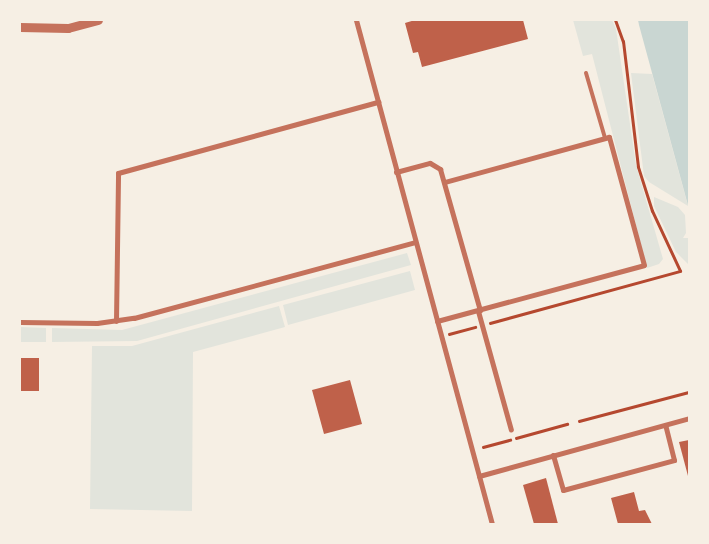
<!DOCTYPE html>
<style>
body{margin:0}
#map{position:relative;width:709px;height:544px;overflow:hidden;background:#f6efe4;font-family:"Times New Roman",serif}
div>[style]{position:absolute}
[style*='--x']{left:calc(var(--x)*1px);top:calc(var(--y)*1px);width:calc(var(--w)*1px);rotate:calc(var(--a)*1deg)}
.green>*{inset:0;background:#e2e4dc}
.water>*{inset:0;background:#c9d6d2}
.building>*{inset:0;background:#bf614a}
.path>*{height:2.5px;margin:-1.25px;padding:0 1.25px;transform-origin:1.25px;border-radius:1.25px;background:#b5482f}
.service>*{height:4px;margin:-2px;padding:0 2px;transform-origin:2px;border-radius:2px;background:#c5725c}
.minor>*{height:5px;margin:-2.5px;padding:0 2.5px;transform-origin:2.5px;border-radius:2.5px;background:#c5725c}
.tertiary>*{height:9px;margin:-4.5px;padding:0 4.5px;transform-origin:4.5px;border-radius:4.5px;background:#c5725c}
span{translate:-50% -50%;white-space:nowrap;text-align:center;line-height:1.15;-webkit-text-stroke:4px #f6efe4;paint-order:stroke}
.frame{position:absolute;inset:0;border:21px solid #f6efe4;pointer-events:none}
</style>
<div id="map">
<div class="green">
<div style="clip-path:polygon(573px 20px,612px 20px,616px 29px,636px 165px,663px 259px,659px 264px,647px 268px,592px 54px,583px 56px)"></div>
<div style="clip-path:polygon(631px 73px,652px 74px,688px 206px,649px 182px,644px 176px)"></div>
<div style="clip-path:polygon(654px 197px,678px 207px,685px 215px,686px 233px,683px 238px,689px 238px,689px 265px,676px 252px,654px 206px)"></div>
<div style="clip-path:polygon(407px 253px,411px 265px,137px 341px,52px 342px,52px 328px,122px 330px)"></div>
<div style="clip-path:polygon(410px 271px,415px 290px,288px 325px,283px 305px)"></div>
<div style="clip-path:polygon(279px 306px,285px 327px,193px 352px,192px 511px,90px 509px,92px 346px,132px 346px)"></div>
<div style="clip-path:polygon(20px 327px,46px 328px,46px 342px,20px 342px)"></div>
</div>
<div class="water">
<div style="clip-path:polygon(638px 20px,689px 20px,689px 209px,639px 25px)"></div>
</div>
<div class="building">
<div style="clip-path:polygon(415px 20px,523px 20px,528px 39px,422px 67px,418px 52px,413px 53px,405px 23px)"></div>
<div style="clip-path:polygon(20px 358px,39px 358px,39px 391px,20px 391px)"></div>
<div style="clip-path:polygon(350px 380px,362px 424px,324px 434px,312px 390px)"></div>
<div style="clip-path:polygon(689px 440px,689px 476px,688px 476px,679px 442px)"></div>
<div style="clip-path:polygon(546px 478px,558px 524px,534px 524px,523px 485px)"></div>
<div style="clip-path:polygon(634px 492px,639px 511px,645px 510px,652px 524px,618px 524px,611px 498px)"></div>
</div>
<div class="path">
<div style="--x:490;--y:323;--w:197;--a:-15.3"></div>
<div style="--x:680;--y:271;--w:66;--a:-115"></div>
<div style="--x:652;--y:211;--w:46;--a:-107.7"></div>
<div style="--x:638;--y:167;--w:126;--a:-96.8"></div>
<div style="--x:623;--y:42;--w:23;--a:-110"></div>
<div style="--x:449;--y:334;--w:27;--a:-15"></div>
<div style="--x:579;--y:421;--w:114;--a:-14.8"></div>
<div style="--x:516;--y:438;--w:53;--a:-15.4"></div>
<div style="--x:483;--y:447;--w:28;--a:-15"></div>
</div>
<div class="service">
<div style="--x:586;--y:73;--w:68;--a:73.7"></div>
</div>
<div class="minor">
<div style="--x:356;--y:20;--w:522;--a:74.9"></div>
<div style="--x:396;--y:172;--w:35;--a:-15"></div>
<div style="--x:430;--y:163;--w:12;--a:31"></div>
<div style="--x:440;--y:169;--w:147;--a:74.2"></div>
<div style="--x:478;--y:311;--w:123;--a:74.5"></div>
<div style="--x:116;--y:321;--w:148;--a:-89.2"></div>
<div style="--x:118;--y:173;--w:270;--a:-15.3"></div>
<div style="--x:437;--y:321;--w:214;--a:-15.1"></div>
<div style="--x:644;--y:265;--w:133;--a:-105.3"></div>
<div style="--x:609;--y:137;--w:170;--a:164.7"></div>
<div style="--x:20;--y:322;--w:77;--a:0.7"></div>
<div style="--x:97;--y:323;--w:37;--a:-8"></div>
<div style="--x:134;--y:318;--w:291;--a:-15.1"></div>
<div style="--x:553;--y:455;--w:36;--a:74"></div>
<div style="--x:563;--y:490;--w:115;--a:-15.1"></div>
<div style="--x:674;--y:460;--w:36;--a:-104"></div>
<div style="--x:479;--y:476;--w:218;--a:-15.4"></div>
</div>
<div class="tertiary">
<div style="--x:20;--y:27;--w:48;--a:1.2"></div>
<div style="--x:68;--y:28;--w:31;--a:-15"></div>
</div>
<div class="frame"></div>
</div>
